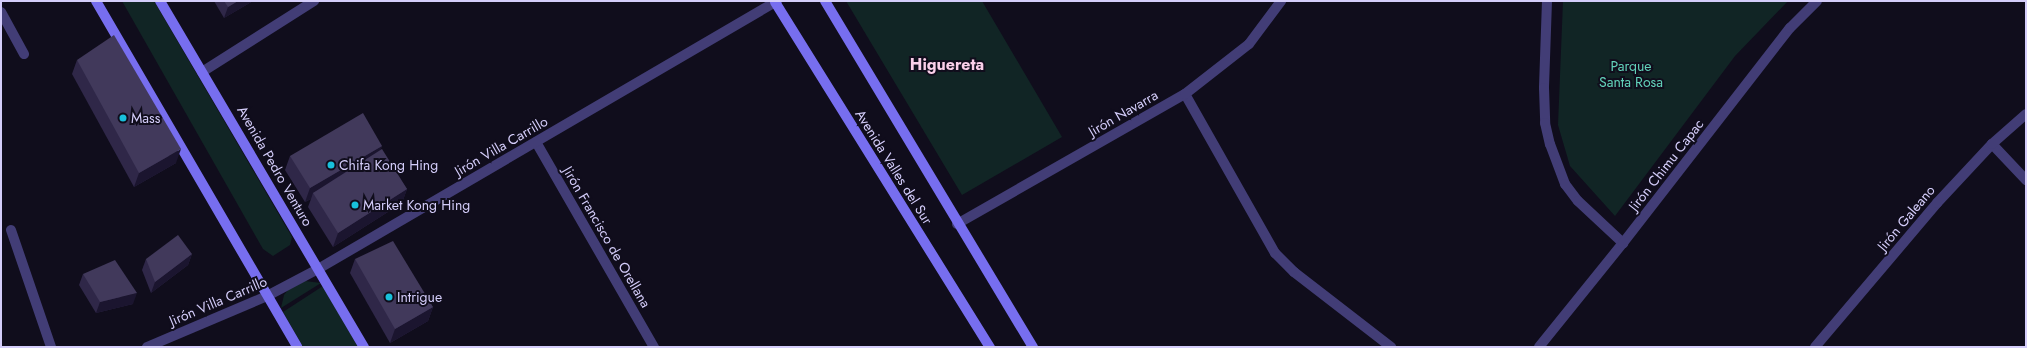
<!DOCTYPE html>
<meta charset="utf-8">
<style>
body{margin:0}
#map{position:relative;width:2027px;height:348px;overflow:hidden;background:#100d1c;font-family:Jost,sans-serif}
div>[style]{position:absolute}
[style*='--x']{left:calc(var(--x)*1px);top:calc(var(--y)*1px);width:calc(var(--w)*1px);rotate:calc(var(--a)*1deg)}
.green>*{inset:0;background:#112525}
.lane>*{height:10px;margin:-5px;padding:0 5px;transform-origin:5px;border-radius:5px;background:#423d76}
.street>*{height:10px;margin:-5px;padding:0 5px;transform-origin:5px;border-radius:5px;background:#423d76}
.secondary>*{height:10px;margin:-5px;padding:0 5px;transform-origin:5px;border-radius:5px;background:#776eef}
.wall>*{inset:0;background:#2f2748}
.shaded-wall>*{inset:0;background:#1b152f}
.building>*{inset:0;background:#41395b}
.dots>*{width:11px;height:11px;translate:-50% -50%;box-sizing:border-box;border:2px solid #100d1c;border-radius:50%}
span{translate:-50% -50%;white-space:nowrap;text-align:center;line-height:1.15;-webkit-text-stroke:4px #100d1c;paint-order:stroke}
.park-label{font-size:14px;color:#62d1b9}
.street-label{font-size:14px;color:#d4cdfa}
.poi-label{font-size:14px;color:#d4cdfa}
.left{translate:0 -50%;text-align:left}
.quarter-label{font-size:16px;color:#facfe9;font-weight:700}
.frame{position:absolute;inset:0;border:2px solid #d4cdfa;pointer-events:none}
</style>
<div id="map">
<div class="green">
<div style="clip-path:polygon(122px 1px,154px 1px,292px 237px,290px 245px,273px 256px,263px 249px)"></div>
<div style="clip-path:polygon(846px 1px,982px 1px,1062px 137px,962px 195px)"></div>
<div style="clip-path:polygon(1563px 1px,1788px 1px,1735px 56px,1615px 216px,1570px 166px,1558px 125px)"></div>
<div style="clip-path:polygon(305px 281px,321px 283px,281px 308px,284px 295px,288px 290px)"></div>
<div style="clip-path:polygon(323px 286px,358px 347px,303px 347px,283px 312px)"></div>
</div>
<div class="lane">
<div style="--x:1;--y:12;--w:48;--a:61.3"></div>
</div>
<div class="street">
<div style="--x:1547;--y:1;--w:87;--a:92"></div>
<div style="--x:1544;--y:88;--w:35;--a:88"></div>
<div style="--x:1545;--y:123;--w:22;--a:77"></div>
<div style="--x:1550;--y:144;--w:43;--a:69.4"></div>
<div style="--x:1565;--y:184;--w:21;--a:53"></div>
<div style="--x:1578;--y:201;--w:62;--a:43"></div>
<div style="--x:202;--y:72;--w:133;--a:-32.4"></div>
<div style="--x:1185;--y:94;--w:183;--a:60.5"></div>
<div style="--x:1275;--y:253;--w:27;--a:45"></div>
<div style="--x:1294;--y:272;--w:123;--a:37.7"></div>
<div style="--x:536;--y:142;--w:237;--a:60.1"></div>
<div style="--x:1992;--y:144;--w:50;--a:46.6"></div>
<div style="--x:957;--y:224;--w:262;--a:-29.7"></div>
<div style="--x:1185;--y:94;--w:81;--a:-38"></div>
<div style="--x:1249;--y:44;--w:54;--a:-53.3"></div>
<div style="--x:11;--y:230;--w:124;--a:71.1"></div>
<div style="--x:147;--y:347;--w:130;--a:-23"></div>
<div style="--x:267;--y:296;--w:58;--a:-27.9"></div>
<div style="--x:318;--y:269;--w:532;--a:-30.28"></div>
<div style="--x:1539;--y:347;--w:134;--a:-51.1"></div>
<div style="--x:1623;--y:243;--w:272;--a:-52.2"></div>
<div style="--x:1790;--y:28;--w:38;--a:-45"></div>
<div style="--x:1815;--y:347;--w:189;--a:-49.7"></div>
<div style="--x:1937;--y:203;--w:81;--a:-47"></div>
<div style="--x:1992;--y:144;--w:45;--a:-41.4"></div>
</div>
<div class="secondary">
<div style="--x:96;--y:1;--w:400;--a:59.8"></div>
<div style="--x:160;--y:1;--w:402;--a:59.5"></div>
<div style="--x:825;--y:1;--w:404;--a:59"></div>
<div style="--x:775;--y:2;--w:407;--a:58.1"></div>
</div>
<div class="wall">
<div style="clip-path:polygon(214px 1px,253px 1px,224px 18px)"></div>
<div style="clip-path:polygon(77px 60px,176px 163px,134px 187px,72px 74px)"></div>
<div style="clip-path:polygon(382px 146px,380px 150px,407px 189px,402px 203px,333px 247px,308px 207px,311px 199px,305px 202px,285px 170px,290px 156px)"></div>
<div style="clip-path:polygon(192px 254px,188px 265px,151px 293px,142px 270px,146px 259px)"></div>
<div style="clip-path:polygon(355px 259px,433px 307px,428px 321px,390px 343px,350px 273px)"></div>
<div style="clip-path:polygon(83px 274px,133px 304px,96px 313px,79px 285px)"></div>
</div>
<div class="shaded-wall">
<div style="clip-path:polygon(238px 1px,253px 1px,224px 18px,228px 7px)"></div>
<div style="clip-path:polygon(382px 146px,377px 160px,313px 193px,311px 199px,305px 202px,310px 188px)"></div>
<div style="clip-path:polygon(181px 149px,176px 163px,134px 187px,139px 173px)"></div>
<div style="clip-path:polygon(407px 189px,402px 203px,333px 247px,338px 233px)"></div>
<div style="clip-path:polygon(192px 254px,188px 265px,151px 293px,155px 282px)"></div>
<div style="clip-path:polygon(137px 293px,133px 304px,96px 313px,100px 302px)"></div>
<div style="clip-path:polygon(433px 307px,428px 321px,390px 343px,395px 329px)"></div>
</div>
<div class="building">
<div style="clip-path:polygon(224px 1px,238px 1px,228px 7px)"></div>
<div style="clip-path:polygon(114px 35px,181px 149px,139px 173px,77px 60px)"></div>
<div style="clip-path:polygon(363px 113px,382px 146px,310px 188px,290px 156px)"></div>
<div style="clip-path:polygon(382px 149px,407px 189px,338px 233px,313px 193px)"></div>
<div style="clip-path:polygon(178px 235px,192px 254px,155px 282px,146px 259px)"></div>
<div style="clip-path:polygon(393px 241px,433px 307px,395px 329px,355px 259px)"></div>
<div style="clip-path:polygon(115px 260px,137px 293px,100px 302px,83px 274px)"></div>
</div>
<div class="dots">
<div style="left:123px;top:118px;background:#18c0db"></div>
<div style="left:331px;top:165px;background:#18c0db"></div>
<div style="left:355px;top:205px;background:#18c0db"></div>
<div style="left:389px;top:297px;background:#18c0db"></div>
</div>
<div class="park-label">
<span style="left:1631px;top:74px">Parque<br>Santa Rosa</span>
</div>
<div class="street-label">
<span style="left:1123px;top:113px;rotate:-30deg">Jirón Navarra</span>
<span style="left:501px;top:146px;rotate:-30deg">Jirón Villa Carrillo</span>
<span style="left:1666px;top:165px;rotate:-52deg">Jirón Chimu Capac</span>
<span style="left:275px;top:166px;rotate:60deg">Avenida Pedro Venturo</span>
<span style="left:894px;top:167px;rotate:58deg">Avenida Valles del Sur</span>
<span style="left:1906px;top:218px;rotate:-50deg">Jirón Galeano</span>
<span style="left:607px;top:237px;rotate:60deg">Jirón Francisco de Orellana</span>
<span style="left:218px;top:301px;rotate:-23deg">Jirón Villa Carrillo</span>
</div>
<div class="poi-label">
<span class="left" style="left:131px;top:118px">Mass</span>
<span class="left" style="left:339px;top:165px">Chifa Kong Hing</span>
<span class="left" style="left:363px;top:205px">Market Kong Hing</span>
<span class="left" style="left:397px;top:297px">Intrigue</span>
</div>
<div class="quarter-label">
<span style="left:947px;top:65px">Higuereta</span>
</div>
<div class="frame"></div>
</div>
